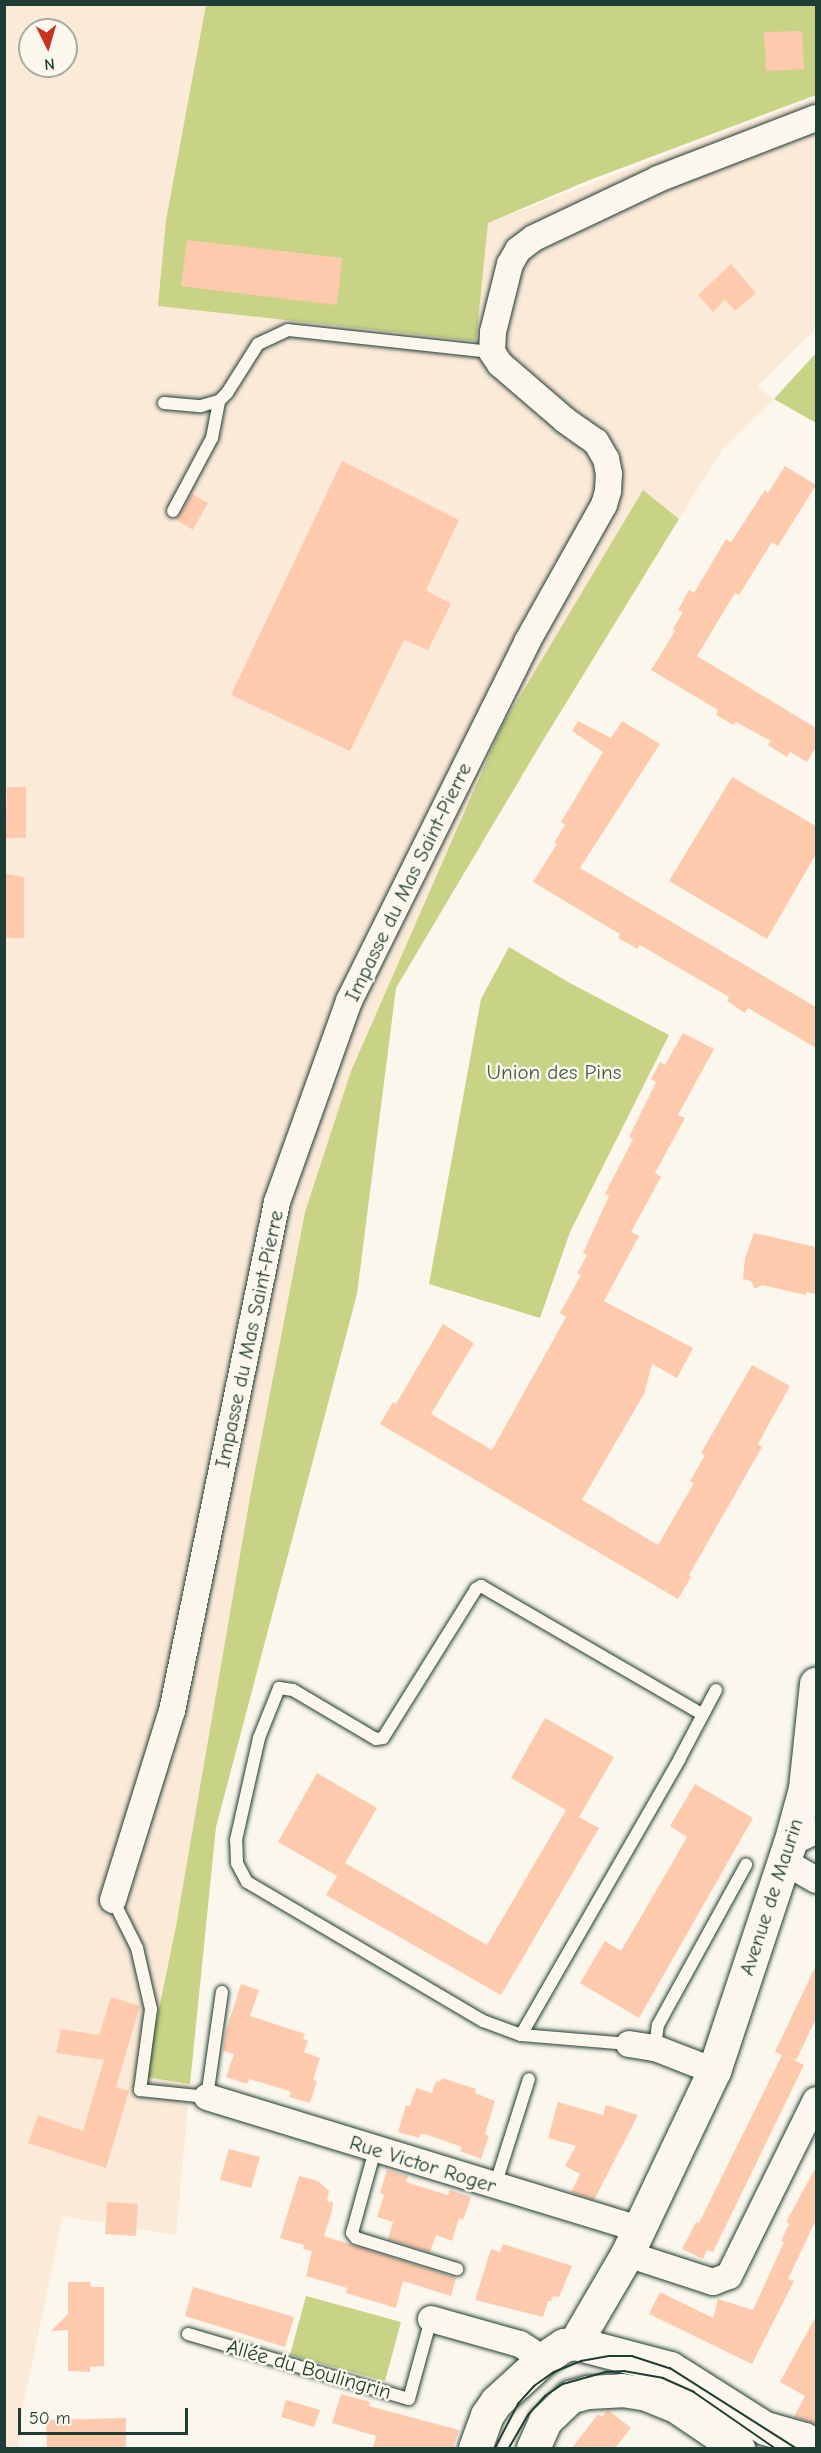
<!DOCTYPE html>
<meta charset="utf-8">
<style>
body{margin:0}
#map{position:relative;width:821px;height:2453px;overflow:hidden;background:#fbf7ec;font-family:"Comic Neue",sans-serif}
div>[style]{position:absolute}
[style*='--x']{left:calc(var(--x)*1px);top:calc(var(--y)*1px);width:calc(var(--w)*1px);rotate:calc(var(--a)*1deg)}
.built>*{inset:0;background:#fcead9}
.green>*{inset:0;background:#c8d386}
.building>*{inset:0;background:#fecaae}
.roads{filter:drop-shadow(0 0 2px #1f3d34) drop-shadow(0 0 2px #1f3d34)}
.lane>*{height:12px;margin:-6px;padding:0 6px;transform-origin:6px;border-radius:6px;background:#fbf7ec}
.street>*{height:26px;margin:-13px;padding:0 13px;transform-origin:13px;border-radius:13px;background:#fbf7ec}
.secondary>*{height:33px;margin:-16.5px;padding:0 16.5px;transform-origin:16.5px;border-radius:16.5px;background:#fbf7ec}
.tram>*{height:1.5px;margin:-0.75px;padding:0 0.75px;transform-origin:0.75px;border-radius:0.75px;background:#1f3d34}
span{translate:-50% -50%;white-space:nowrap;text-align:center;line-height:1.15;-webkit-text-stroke:5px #fbf7ec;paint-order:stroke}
.street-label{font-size:21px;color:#1f3d34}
.park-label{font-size:21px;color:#415b44}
.frame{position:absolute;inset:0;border:6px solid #1f3d34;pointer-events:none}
.north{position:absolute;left:18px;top:18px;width:60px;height:60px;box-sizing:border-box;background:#fbf7ec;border:2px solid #a3ada2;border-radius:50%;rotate:175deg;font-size:16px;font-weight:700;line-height:24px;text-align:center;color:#1f3d34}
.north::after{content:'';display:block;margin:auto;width:21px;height:27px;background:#c8321e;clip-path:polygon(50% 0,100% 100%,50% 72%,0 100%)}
.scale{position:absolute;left:18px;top:2408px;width:170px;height:27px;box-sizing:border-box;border:3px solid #1f3d34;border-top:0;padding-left:8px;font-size:18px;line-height:21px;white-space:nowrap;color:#1f3d34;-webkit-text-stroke:4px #fbf7ec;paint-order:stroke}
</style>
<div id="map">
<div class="built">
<div style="clip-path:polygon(evenodd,5px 5px,206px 5px,166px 220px,488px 223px,816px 97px,816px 329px,757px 387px,774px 399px,722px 450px,679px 519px,643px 490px,502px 726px,351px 1071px,305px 1212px,250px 1497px,176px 1926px,145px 2077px,190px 2084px,176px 2235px,63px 2216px,22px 2411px,19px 2448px,5px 2448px,5px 5px,30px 30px,66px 30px,66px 66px,30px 66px,30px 30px)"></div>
</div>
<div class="green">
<div style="clip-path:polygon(206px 5px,816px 5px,816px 95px,587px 181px,488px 223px,476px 341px,158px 306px,166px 220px)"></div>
<div style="clip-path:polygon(816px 353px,816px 423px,774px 399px)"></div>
<div style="clip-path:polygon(643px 490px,679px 519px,539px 747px,396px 988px,357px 1294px,216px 1827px,190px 2084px,145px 2077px,176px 1926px,250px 1497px,305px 1212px,351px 1071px,502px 726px)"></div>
<div style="clip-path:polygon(509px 947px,568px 982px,669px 1035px,570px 1232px,540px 1318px,429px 1284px,481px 999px)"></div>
<div style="clip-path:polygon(306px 2296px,401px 2322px,385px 2381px,290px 2355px)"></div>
</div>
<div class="building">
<div style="clip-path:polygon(802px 31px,804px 69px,766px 71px,764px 32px)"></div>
<div style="clip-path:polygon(187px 240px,342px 258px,337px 305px,181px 286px)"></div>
<div style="clip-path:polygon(731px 264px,756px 293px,735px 311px,725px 300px,713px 312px,698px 295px)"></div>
<div style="clip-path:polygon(342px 461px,459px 520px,426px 590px,451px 604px,428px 650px,404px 640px,350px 751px,231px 695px)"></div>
<div style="clip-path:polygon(785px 466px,816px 485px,778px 546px,772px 542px,739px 595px,735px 593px,697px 656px,816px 728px,816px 747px,807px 762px,790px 752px,787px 757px,768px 745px,771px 741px,736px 722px,733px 725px,725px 720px,716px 715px,718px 710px,651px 670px,675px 631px,673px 629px,683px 612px,678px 610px,689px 590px,694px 593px,726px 539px,731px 542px,765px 490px,768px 493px)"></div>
<div style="clip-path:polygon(192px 494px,208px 503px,193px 530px,175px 519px,180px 515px)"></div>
<div style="clip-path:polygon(578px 721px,611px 738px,622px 721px,660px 744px,580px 868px,816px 1007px,816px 1048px,748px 1008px,745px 1013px,727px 1001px,729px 997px,640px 945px,637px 949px,629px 944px,618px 938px,620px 934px,533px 882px,557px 844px,554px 843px,565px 825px,561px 822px,603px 752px,572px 731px)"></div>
<div style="clip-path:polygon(732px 777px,816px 826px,816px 854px,767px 939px,669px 881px)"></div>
<div style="clip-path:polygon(7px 787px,26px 787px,26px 838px,6px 838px)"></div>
<div style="clip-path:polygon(6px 874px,24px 877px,24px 938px,6px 938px)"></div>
<div style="clip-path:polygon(683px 1033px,714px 1049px,678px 1115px,685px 1118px,655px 1173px,661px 1177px,631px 1232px,639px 1236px,604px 1301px,693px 1348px,677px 1378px,652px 1364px,644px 1394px,582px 1500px,658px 1545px,694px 1483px,690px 1481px,705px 1455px,701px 1453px,752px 1365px,790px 1386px,758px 1444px,762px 1447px,689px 1575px,691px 1577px,678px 1599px,380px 1424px,393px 1402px,396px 1404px,443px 1324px,474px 1343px,431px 1414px,492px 1450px,566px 1317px,560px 1313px,581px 1275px,577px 1274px,587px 1255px,583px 1253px,609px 1196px,605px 1194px,633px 1139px,629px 1137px,656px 1082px,651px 1079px,660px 1062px,665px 1065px)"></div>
<div style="clip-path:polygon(754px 1233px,816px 1247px,816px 1294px,806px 1292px,806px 1295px,762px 1285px,755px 1289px,751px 1281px,743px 1279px,745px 1258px)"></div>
<div style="clip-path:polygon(545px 1718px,614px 1757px,579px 1817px,599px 1828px,501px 1995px,326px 1895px,337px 1876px,278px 1842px,317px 1773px,377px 1808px,345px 1863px,487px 1945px,566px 1810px,511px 1778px)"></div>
<div style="clip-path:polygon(695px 1784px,753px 1818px,639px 2018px,580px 1983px,605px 1941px,621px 1951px,667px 1872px,687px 1837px,670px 1826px)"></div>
<div style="clip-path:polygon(816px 1965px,816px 2019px,796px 2060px,788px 2057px,804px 2065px,713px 2252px,707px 2250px,703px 2259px,682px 2249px,696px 2222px,699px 2223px,782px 2055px,775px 2052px)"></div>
<div style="clip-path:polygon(241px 1984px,259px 1990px,250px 2016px,305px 2034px,303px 2039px,308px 2040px,304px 2052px,320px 2058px,313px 2080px,317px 2081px,310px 2103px,289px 2097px,291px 2092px,283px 2089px,249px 2079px,247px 2084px,226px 2077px,234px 2054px,223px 2051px,226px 2031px)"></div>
<div style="clip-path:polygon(111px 1997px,140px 2006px,116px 2087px,129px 2091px,106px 2168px,28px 2143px,38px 2115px,83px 2131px,104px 2060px,56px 2053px,61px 2029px,99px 2035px)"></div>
<div style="clip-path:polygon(442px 2078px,476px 2089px,475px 2093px,495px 2101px,485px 2134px,489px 2136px,481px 2159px,460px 2151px,462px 2147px,428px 2135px,420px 2134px,419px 2138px,398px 2132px,406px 2105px,410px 2106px,416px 2088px,432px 2093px,436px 2081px,440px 2082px)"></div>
<div style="clip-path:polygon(558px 2102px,603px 2115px,606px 2105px,638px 2115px,594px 2200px,571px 2192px,580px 2174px,565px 2166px,576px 2146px,548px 2138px)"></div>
<div style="clip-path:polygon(229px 2149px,260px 2157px,251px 2188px,220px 2180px)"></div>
<div style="clip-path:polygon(816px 2167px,816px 2220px,788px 2279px,794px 2281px,752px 2364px,649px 2314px,660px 2292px,713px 2318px,718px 2299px,753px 2310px,784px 2242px,781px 2241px,789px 2224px,786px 2222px)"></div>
<div style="clip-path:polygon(387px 2170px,408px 2176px,406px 2182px,441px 2193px,448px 2195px,450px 2190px,471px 2197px,463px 2220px,459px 2218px,452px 2241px,436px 2235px,430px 2252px,388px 2239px,393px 2222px,377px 2217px,384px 2195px,380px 2193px)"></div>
<div style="clip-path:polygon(299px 2176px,318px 2181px,329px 2191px,327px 2201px,333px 2202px,332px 2211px,324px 2236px,456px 2278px,451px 2296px,403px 2281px,396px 2308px,346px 2293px,347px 2288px,306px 2276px,312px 2251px,303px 2249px,304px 2245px,280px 2238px)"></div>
<div style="clip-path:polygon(107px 2202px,138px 2204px,136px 2236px,105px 2234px)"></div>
<div style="clip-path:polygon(503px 2244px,572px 2266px,559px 2297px,553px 2296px,551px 2301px,548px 2301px,543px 2317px,475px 2300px,491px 2249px,500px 2252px)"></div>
<div style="clip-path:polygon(68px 2282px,90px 2282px,91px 2287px,104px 2287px,104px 2366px,90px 2367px,90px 2372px,68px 2371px,68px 2330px,51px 2331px,68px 2314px)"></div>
<div style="clip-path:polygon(193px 2287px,294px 2317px,285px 2347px,185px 2316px)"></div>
<div style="clip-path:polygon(816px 2316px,816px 2424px,794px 2417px,805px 2396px,780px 2382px)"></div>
<div style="clip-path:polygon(341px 2394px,370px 2402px,369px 2406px,459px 2430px,453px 2448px,373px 2448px,376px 2436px,332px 2423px)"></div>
<div style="clip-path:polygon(286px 2400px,320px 2410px,314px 2427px,281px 2417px)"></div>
<div style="clip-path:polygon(608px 2410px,631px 2428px,615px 2448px,572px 2448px,598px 2414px,602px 2417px)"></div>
<div style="clip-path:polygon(126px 2418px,126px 2448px,47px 2448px,46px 2420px)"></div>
</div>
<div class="roads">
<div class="lane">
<div style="--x:164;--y:403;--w:37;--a:5"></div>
<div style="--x:201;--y:406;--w:19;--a:-16"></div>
<div style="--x:219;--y:401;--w:11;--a:-45"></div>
<div style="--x:227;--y:393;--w:58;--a:-57.7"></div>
<div style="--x:258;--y:344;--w:33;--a:-25"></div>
<div style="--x:288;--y:330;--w:205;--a:6.2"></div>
<div style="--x:173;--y:511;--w:83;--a:-61.9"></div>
<div style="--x:212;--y:438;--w:38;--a:-79"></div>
<div style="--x:113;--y:1900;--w:54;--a:63.4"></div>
<div style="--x:137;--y:1948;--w:63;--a:77.1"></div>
<div style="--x:151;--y:2009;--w:82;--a:97.7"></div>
<div style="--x:140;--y:2090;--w:67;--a:6"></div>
<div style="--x:207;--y:2097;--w:106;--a:-81.9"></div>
<div style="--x:521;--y:2035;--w:319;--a:-60.1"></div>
<div style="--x:680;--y:1758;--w:77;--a:-62.1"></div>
<div style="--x:629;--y:2044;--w:108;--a:-175.2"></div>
<div style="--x:521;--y:2035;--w:40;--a:-159.8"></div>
<div style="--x:483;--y:2021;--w:274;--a:-149.5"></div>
<div style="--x:247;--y:1882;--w:21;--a:-118"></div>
<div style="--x:237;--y:1863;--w:23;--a:-92"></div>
<div style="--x:236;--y:1840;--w:105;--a:-77.3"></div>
<div style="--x:259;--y:1738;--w:54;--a:-68.2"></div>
<div style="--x:279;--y:1688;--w:14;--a:8"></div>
<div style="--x:293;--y:1690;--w:96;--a:30.6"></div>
<div style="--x:376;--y:1739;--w:7;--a:-8"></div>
<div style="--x:383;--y:1738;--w:176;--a:-58"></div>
<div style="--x:476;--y:1589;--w:6;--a:-31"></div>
<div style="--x:481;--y:1586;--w:255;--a:30.1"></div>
<div style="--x:655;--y:2048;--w:23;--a:-83"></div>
<div style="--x:658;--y:2025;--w:183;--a:-61.2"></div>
<div style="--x:375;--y:2150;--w:86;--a:105.5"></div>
<div style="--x:352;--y:2233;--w:6;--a:51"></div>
<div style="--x:356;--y:2238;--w:106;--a:17.1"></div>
<div style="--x:495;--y:2186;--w:112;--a:-72.4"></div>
<div style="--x:188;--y:2334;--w:230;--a:16.4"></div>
<div style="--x:409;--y:2399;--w:83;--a:-74.6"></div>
</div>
<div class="street">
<div style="--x:790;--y:1843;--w:29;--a:-25"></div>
<div style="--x:785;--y:1862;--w:36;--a:30"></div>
<div style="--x:113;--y:1900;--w:198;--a:-72.7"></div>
<div style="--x:172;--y:1711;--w:520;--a:-78.34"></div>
<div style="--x:277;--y:1202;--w:214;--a:-70.3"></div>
<div style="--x:349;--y:1001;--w:401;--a:-63.6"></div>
<div style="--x:527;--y:642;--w:157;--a:-60.7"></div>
<div style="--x:604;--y:505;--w:15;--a:-74"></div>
<div style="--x:608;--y:491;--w:17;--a:-87"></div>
<div style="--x:609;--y:474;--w:15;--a:-101"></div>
<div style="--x:606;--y:459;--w:20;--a:-120"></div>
<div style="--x:596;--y:442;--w:38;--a:-145"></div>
<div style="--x:565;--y:420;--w:86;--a:-139.3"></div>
<div style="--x:500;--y:364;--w:14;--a:-124"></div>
<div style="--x:492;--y:352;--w:20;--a:-87"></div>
<div style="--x:493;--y:332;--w:70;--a:-76"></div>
<div style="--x:510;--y:264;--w:16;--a:-60"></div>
<div style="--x:518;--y:250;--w:20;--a:-37"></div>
<div style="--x:534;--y:238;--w:137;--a:-25.4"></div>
<div style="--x:658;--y:179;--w:169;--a:-21.1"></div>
<div style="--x:629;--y:2044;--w:26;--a:9"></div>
<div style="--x:655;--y:2048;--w:63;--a:21.3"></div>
<div style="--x:207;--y:2097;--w:452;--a:17"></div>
<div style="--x:627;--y:2254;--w:90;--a:18"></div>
<div style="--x:713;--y:2282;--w:17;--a:-21"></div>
<div style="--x:729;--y:2276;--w:196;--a:-63.7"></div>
<div style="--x:431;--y:2319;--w:92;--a:15.7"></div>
<div style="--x:520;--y:2344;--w:27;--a:33"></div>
</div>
<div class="secondary">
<div style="--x:575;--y:2343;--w:98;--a:14.7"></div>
<div style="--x:670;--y:2368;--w:112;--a:32.3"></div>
<div style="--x:765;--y:2428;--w:41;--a:15.8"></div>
<div style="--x:804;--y:2439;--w:13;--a:27"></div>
<div style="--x:475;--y:2448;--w:35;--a:-70"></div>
<div style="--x:487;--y:2415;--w:16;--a:-55"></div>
<div style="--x:496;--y:2402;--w:64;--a:-42.5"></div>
<div style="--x:543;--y:2359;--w:25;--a:-34"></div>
<div style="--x:564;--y:2345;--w:11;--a:-10"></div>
<div style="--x:575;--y:2343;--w:103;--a:-59.7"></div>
<div style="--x:627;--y:2254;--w:203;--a:-64.6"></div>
<div style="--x:714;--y:2071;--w:240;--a:-71.6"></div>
<div style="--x:790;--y:1843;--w:57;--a:-74.7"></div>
<div style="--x:805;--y:1788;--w:105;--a:-84"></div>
<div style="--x:533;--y:2448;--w:30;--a:-66"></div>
<div style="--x:545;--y:2421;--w:35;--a:-44"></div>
<div style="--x:570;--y:2397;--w:19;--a:-16"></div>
<div style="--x:588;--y:2392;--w:34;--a:-3"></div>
<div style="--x:622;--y:2390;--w:24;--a:9"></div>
<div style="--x:646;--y:2394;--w:32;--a:22"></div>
<div style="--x:676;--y:2406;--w:75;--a:34.1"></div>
</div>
</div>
<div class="tram">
<div style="--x:495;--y:2448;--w:50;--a:-62.4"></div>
<div style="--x:518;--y:2404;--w:24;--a:-48"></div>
<div style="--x:534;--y:2386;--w:24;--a:-35"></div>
<div style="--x:554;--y:2372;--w:29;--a:-22"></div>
<div style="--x:581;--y:2361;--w:28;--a:-10"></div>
<div style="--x:609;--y:2356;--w:23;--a:0"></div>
<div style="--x:632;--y:2356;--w:40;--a:18"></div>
<div style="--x:670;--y:2368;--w:149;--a:32.4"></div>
<div style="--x:509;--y:2448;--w:39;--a:-60"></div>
<div style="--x:529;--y:2414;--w:24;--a:-48"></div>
<div style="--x:545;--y:2396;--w:22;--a:-34"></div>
<div style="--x:563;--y:2384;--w:45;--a:-15.6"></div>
<div style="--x:606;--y:2372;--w:18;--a:-3"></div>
<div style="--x:624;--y:2371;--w:40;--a:10"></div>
<div style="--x:663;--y:2378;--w:34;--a:24"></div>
<div style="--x:694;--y:2392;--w:98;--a:34.7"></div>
</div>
<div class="street-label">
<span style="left:408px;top:882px;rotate:-64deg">Impasse du Mas Saint-Pierre</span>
<span style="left:249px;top:1339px;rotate:-78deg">Impasse du Mas Saint-Pierre</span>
<span style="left:771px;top:1897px;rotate:-72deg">Avenue de Maurin</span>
<span style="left:423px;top:2164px;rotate:17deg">Rue Victor Roger</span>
<span style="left:309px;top:2369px;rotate:16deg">Allée du Boulingrin</span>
</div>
<div class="park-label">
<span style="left:554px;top:1072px">Union des Pins</span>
</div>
<div class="frame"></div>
<div class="north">N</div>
<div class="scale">50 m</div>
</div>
